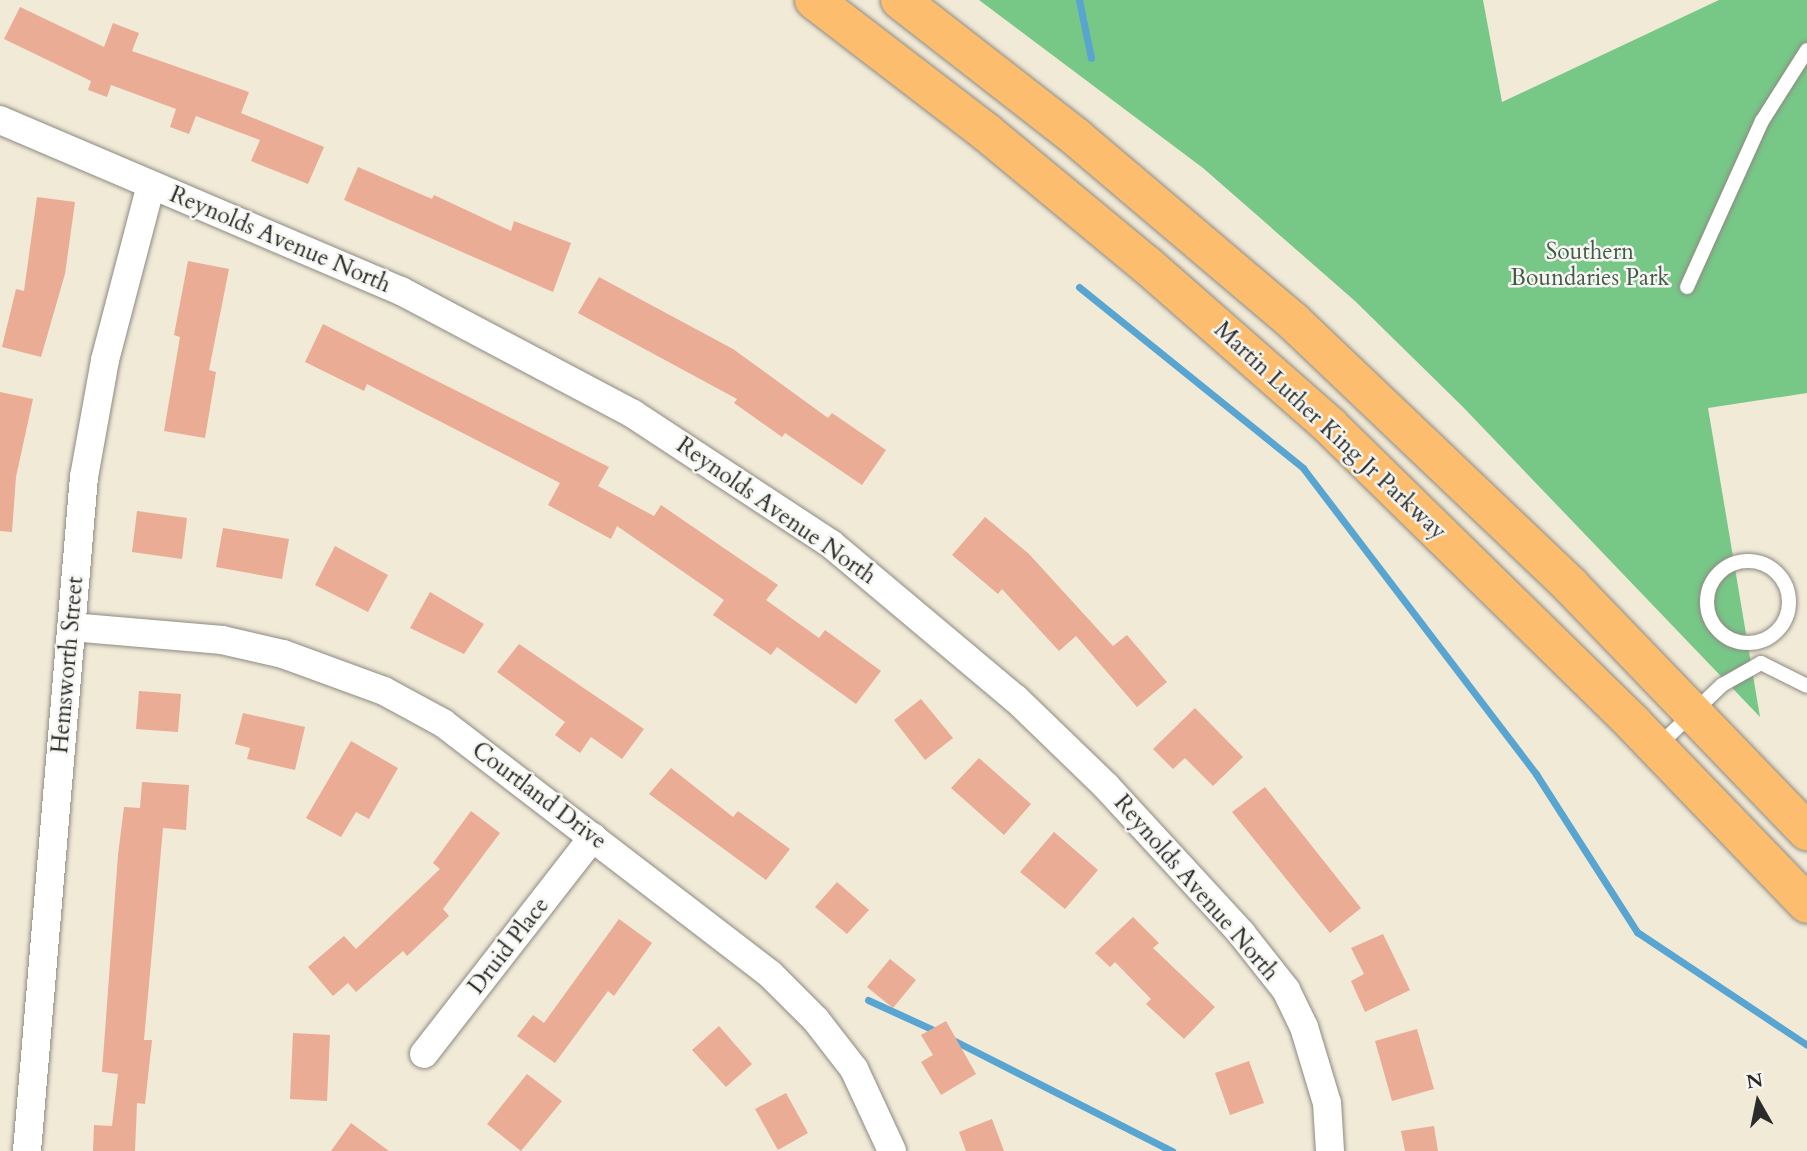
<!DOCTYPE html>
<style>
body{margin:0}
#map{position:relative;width:1807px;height:1151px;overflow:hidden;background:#f1ead7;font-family:Cardo,serif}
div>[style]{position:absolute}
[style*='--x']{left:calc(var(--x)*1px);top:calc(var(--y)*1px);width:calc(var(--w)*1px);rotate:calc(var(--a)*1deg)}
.green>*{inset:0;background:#77c787}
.stream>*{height:7px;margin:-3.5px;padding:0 3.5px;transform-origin:3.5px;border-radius:3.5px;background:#58a5d1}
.building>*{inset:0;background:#eaac94}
.roads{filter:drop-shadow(0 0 2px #8e8a81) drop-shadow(0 0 2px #8e8a81)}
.service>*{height:14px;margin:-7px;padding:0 7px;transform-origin:7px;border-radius:7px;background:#fff}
.service>.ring{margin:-7px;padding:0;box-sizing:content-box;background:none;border:14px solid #fff;border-radius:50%}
.minor>*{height:28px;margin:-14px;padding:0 14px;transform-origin:14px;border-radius:14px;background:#fff}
.primary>*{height:38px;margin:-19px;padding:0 19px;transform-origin:19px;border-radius:19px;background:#fcbd6f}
span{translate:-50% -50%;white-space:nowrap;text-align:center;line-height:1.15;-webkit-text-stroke:5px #f6f6f2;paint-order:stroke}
.street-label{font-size:23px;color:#2b2b2b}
.park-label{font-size:23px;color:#425a47}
.north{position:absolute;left:1723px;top:1067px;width:70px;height:70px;-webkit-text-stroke:5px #f6f6f2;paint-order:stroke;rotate:351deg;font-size:19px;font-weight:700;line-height:28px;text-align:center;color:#2b2b2b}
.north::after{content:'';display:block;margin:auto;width:24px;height:32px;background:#2b2b2b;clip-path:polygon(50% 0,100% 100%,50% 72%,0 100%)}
</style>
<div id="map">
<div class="green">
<div style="clip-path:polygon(979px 0,1483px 0,1502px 102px,1719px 0,1807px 0,1807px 393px,1708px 408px,1760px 717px,1463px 407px,1355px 301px,1203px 168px)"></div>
</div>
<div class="stream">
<div style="--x:1079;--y:0;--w:59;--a:78.3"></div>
<div style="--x:1079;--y:287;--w:288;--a:38.9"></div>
<div style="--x:1303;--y:468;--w:385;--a:52.7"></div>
<div style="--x:1536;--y:774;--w:188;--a:57.4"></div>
<div style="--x:1637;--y:932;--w:204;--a:33.6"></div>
<div style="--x:868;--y:1000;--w:79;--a:24.6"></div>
<div style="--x:951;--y:1039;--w:248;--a:26.9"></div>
</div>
<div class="building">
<div style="clip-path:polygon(20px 7px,104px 47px,113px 23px,139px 33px,132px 51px,249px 92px,241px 113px,324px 147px,308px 184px,251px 161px,260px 140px,196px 116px,189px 134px,170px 127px,176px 109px,111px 85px,107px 97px,88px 90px,91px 81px,4px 39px)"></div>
<div style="clip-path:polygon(358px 167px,432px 199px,434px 195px,511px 231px,514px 221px,571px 243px,553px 292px,344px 200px)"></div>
<div style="clip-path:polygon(37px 197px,75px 202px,65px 274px,41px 357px,2px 347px,16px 289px,24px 291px)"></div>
<div style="clip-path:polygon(188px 261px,229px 269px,209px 370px,216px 372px,205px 438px,164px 431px,180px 337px,174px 335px)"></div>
<div style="clip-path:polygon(599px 277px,733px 349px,828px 418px,832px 413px,886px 450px,862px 485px,785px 433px,782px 437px,734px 403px,737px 399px,578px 313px)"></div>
<div style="clip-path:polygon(323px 324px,609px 467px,598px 486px,654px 516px,661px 505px,778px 585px,766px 600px,819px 638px,825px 630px,881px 671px,856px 704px,777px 647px,771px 655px,713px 615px,724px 600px,617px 526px,611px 539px,548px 505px,560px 483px,367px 384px,364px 391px,305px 362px)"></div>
<div style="clip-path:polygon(0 392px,33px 399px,16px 477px,12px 532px,0 531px)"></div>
<div style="clip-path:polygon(137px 511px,187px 518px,182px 559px,132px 552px)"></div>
<div style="clip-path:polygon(985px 517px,1029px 554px,1113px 646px,1127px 635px,1167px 682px,1137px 707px,1076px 636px,1059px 651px,1002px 589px,998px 594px,952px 555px)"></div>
<div style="clip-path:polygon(223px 528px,289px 539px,282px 579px,216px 567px)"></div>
<div style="clip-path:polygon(335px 546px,388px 575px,368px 612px,315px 585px)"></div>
<div style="clip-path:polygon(430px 592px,484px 624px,464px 654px,410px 628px)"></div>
<div style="clip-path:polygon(519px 644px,644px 729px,622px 759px,591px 737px,580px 753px,555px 735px,565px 722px,497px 672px)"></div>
<div style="clip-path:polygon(139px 691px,181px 694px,178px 732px,136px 729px)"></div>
<div style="clip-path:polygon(921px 699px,953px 738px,925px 760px,894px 720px)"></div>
<div style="clip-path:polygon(1195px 708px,1243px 757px,1213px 786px,1185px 758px,1173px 769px,1153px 749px)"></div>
<div style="clip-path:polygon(243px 713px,305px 727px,295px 770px,247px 759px,250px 748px,235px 744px)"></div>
<div style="clip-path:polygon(351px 741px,398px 768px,369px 819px,356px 812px,341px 837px,306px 818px)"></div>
<div style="clip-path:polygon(979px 758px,1031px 804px,1004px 835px,951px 788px)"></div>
<div style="clip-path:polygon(671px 768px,733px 817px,738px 811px,790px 849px,766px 880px,649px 794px)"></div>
<div style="clip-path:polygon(142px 782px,189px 785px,186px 830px,163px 828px,144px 1040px,152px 1040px,145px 1104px,137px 1103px,135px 1151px,93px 1151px,94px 1125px,112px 1126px,118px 1074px,102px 1072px,118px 855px,124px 807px,140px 808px)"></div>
<div style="clip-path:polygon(1265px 787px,1361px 908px,1330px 933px,1232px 812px)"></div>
<div style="clip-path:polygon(471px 811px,500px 833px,443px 909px,449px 916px,407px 956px,403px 951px,356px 992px,348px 983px,333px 996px,308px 967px,344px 936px,356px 949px,440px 869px,433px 863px)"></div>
<div style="clip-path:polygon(1054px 832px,1098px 870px,1065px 909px,1020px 872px)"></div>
<div style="clip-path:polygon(837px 882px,869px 910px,847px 934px,815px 907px)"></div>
<div style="clip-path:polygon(1133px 917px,1159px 943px,1153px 948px,1215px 1007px,1184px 1039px,1146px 1004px,1151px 999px,1115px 962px,1110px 967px,1095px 953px)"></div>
<div style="clip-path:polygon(619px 919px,652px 943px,614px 996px,608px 991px,555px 1063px,517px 1036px,533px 1015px,544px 1023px)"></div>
<div style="clip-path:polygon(1383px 934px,1410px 990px,1365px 1012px,1351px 981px,1364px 974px,1351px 948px)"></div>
<div style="clip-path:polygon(890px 959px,916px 980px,893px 1008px,867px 987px)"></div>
<div style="clip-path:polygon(946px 1021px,976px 1074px,941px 1095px,921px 1062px,933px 1055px,921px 1035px)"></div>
<div style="clip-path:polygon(719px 1026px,752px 1064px,726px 1087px,692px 1050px)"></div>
<div style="clip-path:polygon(1417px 1029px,1434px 1089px,1392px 1101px,1375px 1041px)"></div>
<div style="clip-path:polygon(293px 1033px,330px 1035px,327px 1101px,290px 1099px)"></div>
<div style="clip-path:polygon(1249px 1061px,1264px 1103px,1230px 1115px,1215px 1073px)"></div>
<div style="clip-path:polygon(527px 1074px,562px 1101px,521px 1151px,487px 1124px)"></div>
<div style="clip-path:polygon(786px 1093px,808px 1133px,778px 1150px,755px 1109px)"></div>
<div style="clip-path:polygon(992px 1119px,1004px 1151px,966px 1151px,959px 1132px)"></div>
<div style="clip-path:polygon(351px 1123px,389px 1151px,331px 1151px)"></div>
<div style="clip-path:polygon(1434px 1126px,1438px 1151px,1405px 1151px,1401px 1131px)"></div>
</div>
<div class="roads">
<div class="service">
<div style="--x:1687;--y:287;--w:182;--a:-65.7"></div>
<div style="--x:1762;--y:121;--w:84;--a:-57.6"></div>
<div class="ring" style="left:1707px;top:561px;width:68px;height:68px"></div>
<div style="--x:1657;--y:747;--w:90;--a:-43.6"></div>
<div style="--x:1722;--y:685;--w:45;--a:-29.4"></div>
<div style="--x:1761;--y:663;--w:51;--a:26.6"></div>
</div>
<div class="minor">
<div style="--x:0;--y:120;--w:436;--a:23.1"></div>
<div style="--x:401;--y:291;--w:263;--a:27.9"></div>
<div style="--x:633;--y:414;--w:237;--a:33.3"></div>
<div style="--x:831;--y:544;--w:241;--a:40"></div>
<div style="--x:1016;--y:699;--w:125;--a:44"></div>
<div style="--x:1106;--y:786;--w:200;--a:47.4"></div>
<div style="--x:1241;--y:933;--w:73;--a:51.7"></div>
<div style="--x:1286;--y:990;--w:41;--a:64.1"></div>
<div style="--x:1304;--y:1027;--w:79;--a:73.2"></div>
<div style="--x:1327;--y:1103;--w:48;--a:86.4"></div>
<div style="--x:71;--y:627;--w:152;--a:4.9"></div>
<div style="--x:222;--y:640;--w:63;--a:12.9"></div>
<div style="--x:283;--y:654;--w:108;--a:20.1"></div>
<div style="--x:384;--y:691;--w:67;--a:28.5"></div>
<div style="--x:443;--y:723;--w:412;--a:37.5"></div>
<div style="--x:770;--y:974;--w:65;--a:45"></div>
<div style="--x:816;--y:1020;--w:62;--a:52.2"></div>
<div style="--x:854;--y:1069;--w:90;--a:65.1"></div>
<div style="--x:424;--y:1054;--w:275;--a:-52.1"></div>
<div style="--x:27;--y:1151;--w:676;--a:-85.17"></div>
<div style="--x:84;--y:477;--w:119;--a:-79.8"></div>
<div style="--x:105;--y:360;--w:181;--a:-75.3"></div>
</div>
<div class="primary">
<div style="--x:814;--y:0;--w:217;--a:37.5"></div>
<div style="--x:986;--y:132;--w:209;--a:39.6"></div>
<div style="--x:1147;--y:265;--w:244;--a:41.3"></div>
<div style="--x:1330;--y:426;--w:424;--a:44.4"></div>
<div style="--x:1633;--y:723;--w:251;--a:46.1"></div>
<div style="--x:900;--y:0;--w:224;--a:37.9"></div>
<div style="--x:1077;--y:138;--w:283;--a:40.3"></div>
<div style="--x:1293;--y:321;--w:383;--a:43.6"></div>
<div style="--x:1570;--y:585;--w:342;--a:46.1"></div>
</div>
</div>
<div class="street-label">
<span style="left:280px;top:240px;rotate:23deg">Reynolds Avenue North</span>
<span style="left:1330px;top:431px;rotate:43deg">Martin Luther King Jr Parkway</span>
<span style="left:776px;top:511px;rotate:35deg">Reynolds Avenue North</span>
<span style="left:68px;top:665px;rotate:-85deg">Hemsworth Street</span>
<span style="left:539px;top:796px;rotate:37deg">Courtland Drive</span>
<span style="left:1196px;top:888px;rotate:49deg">Reynolds Avenue North</span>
<span style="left:509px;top:946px;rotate:-52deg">Druid Place</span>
</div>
<div class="park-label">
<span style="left:1590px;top:265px">Southern<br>Boundaries Park</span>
</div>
<div class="north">N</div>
</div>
